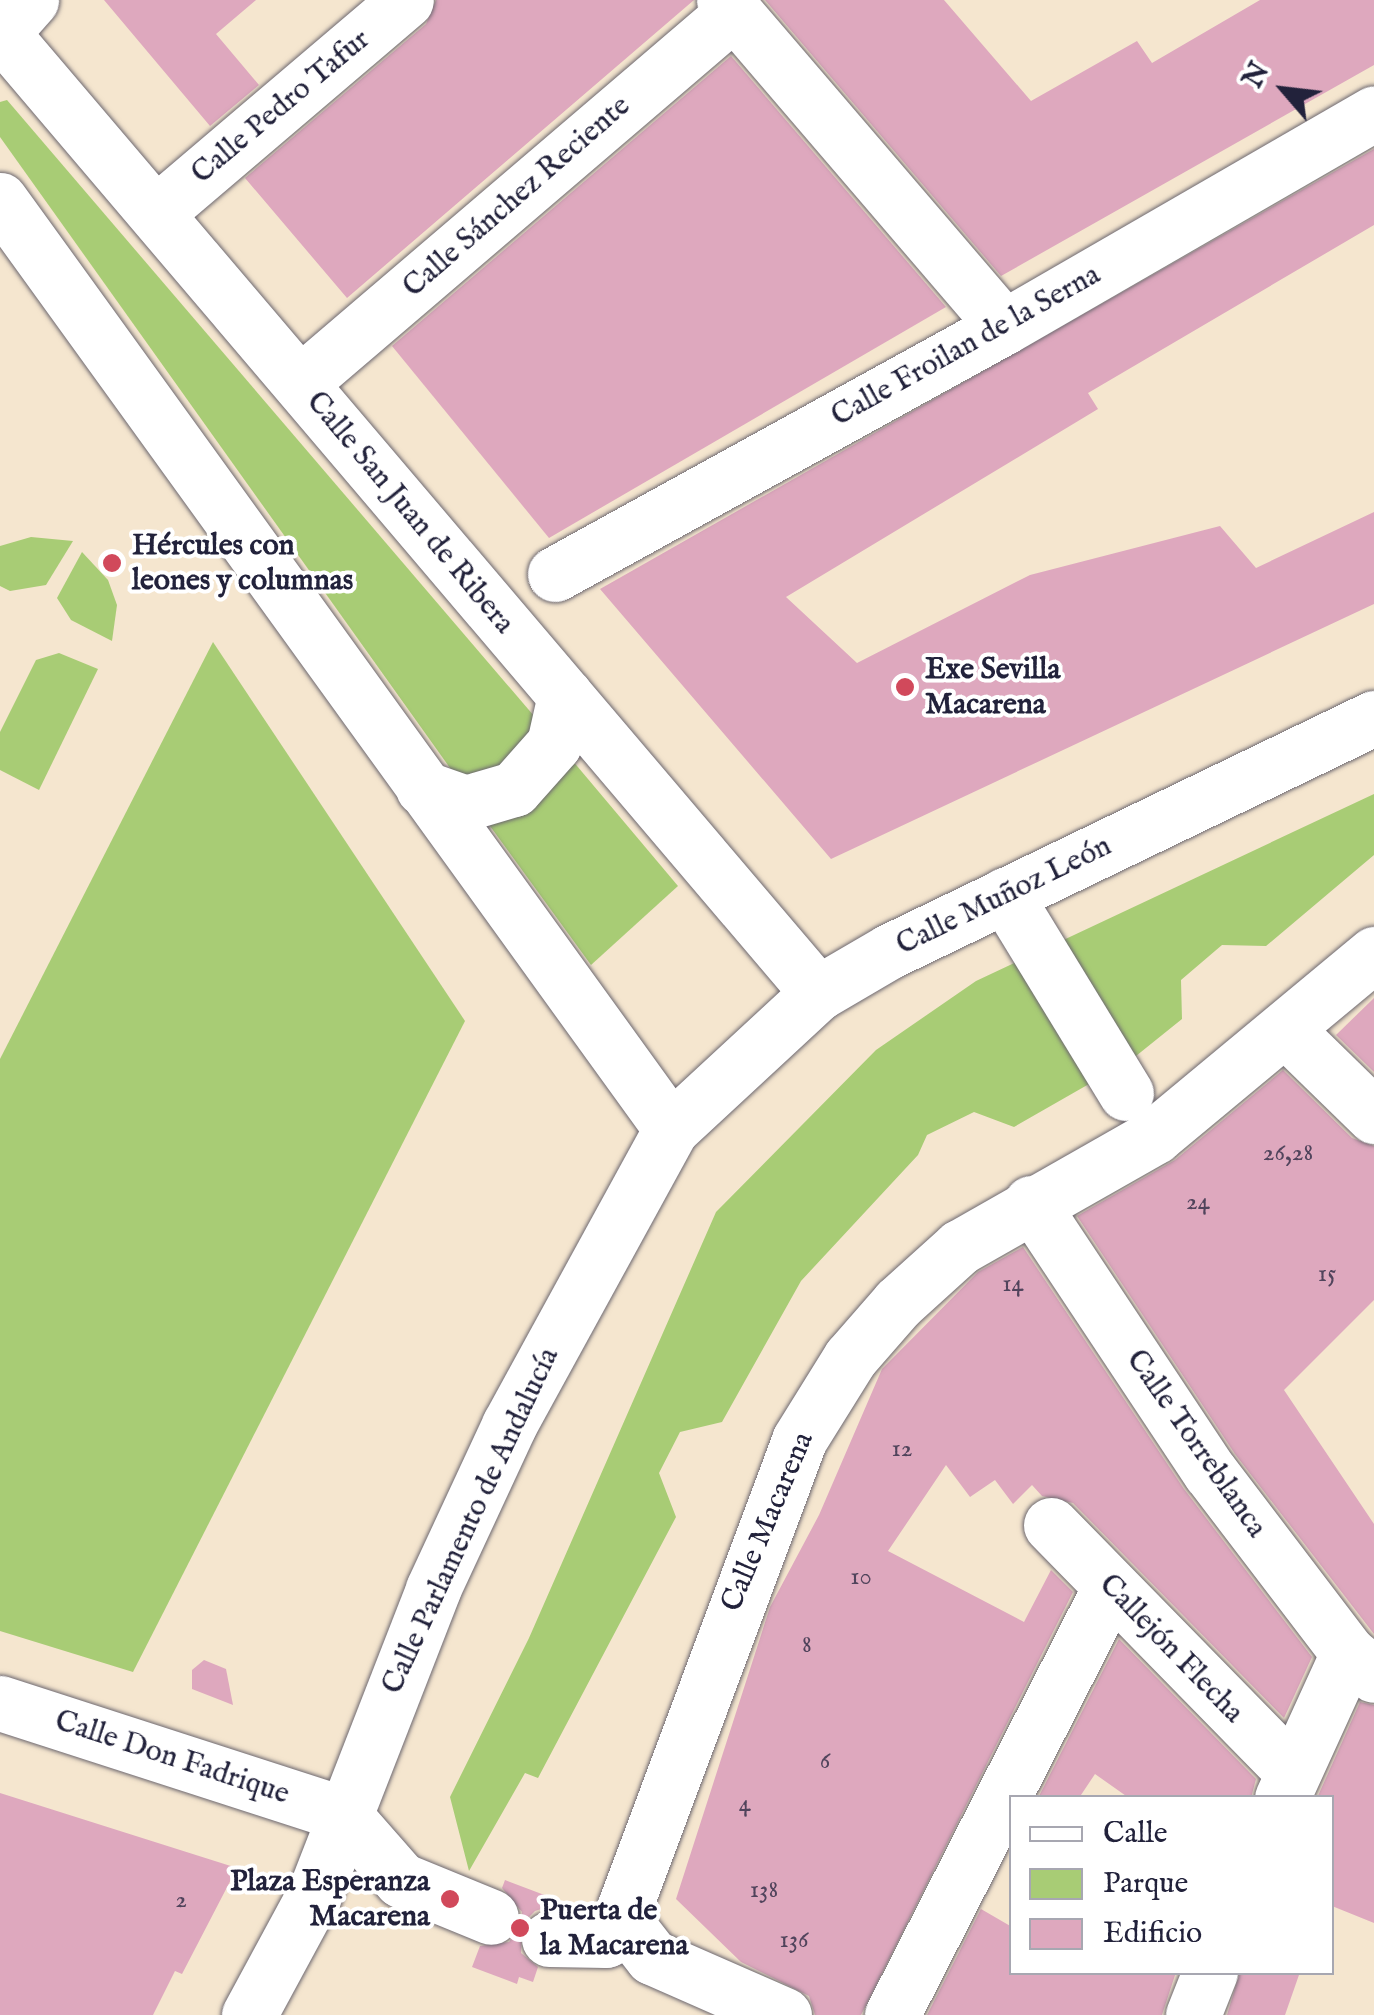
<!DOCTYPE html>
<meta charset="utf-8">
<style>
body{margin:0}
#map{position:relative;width:1374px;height:2015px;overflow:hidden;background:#f5e6cf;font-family:"IM FELL English",serif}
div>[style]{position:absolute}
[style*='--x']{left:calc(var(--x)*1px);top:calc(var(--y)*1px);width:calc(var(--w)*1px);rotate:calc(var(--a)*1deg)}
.green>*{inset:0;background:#a8cc75}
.building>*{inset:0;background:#dea8be}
.roads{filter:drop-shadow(0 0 2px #6c676f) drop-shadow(0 0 2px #6c676f)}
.minor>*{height:55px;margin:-27.5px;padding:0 27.5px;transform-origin:27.5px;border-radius:27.5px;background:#fff}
.major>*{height:55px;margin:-27.5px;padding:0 27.5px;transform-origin:27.5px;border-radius:27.5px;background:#fff}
.dots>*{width:28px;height:28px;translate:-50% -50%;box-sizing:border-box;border:5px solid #fff;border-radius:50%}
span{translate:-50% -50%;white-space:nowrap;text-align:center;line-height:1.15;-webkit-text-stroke:8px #fff;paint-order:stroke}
.number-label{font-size:25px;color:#51445c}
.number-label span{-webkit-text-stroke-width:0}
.street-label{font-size:30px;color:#22223b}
.poi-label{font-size:30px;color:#22223b;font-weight:700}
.left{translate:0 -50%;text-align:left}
.right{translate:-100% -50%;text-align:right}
.legend{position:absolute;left:1009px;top:1795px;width:325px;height:180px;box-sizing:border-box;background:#fff;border:2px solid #a7a7b1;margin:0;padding:12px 18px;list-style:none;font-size:30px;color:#22223b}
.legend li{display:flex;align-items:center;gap:20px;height:50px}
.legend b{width:50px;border:2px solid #a7a7b1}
.north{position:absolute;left:1234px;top:40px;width:100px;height:100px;-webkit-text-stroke:8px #fff;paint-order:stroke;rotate:298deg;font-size:28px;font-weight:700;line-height:40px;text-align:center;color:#22223b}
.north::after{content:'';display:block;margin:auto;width:35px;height:45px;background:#22223b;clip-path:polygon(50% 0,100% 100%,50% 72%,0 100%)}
</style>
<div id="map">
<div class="green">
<div style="clip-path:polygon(7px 100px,540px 723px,531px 757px,460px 782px,0 137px,0 102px)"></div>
<div style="clip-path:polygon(31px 537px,73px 541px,46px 585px,10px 591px,0 586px,0 546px)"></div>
<div style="clip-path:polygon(82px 552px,108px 580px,117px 605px,112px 641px,71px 620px,57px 598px)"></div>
<div style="clip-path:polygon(213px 642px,465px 1021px,133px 1672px,0 1631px,0 1059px)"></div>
<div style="clip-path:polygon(59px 653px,98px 669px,39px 790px,0 770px,0 732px,36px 660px)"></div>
<div style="clip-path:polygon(572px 760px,678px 886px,591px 965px,490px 826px,489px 818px)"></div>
<div style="clip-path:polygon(1374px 794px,1374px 855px,1266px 946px,1222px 945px,1181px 980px,1182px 1019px,1131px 1060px,1014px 1127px,974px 1112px,927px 1135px,918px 1155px,801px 1281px,722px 1422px,680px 1432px,659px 1473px,676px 1517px,538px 1778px,525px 1773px,469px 1871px,450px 1797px,529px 1638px,716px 1212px,876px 1050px,976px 981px)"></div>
</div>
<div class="building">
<div style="clip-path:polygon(104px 0,256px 0,216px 34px,259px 85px,210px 126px)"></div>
<div style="clip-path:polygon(436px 0,694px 0,347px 298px,245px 178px,426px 24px)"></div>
<div style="clip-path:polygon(765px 0,944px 0,1031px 101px,1137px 41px,1152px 63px,1260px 0,1374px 0,1374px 65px,1001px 276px)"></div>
<div style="clip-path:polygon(731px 56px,946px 307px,549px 538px,392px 346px)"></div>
<div style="clip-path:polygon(1374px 149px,1374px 225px,1088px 393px,1098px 409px,786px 597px,857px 663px,1030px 575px,1220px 526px,1256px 568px,1374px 512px,1374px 604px,831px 859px,600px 589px)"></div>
<div style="clip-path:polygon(1374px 998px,1374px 1072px,1336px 1035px)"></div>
<div style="clip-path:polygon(1283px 1070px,1352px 1138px,1374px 1146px,1374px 1300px,1284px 1390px,1374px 1524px,1374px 1634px,1235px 1454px,1077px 1216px,1175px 1160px)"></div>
<div style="clip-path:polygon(1023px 1247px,1184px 1489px,1312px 1657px,1284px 1718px,1073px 1503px,1042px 1496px,1032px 1485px,1013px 1504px,995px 1480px,970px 1497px,946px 1465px,888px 1551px,1024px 1622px,1051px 1570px,1073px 1592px,861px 2015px,815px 2015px,809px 1996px,741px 1962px,676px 1899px,770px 1607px,819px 1515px,882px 1369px,978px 1272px)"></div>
<div style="clip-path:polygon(1119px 1639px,1256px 1779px,1251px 1798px,1129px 1798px,1095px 1774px,1079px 1798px,1038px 1798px)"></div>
<div style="clip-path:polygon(204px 1660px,226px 1669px,233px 1705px,192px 1689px,192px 1670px)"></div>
<div style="clip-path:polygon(1360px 1702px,1374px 1705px,1374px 1923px,1332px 1906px,1332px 1798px,1317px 1798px)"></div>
<div style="clip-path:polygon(0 1793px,237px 1868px,182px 1974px,175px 1971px,153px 2015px,0 2015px)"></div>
<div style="clip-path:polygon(505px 1880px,563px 1902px,535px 1911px,522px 1924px,521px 1953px,538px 1967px,533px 1982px,519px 1977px,517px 1984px,472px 1967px,480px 1946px,509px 1942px,520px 1928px,522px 1912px,502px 1888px)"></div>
<div style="clip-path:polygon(981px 1909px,1012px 1927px,1012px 1972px,1176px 1972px,1162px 2015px,927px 2015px)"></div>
<div style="clip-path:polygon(1240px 1972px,1300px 1972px,1285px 2015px,1227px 2015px)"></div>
</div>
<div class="roads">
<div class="minor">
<div style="--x:724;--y:0;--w:430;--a:49.4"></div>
<div style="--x:0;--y:35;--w:47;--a:-48.5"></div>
<div style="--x:156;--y:213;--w:328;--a:-40.4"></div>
<div style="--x:300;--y:383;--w:571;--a:-40.53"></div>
<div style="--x:555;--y:574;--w:512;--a:-28.82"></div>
<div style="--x:1004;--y:327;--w:427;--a:-30"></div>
<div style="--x:1005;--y:895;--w:232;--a:58.6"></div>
<div style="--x:1287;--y:1031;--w:122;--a:44.3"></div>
<div style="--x:1031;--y:1203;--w:323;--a:56.4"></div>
<div style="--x:1210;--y:1472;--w:228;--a:52.7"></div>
<div style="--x:1348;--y:1653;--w:34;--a:40"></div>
<div style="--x:1051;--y:1525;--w:346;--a:45.6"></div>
<div style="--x:0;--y:1703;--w:361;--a:17.9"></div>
<div style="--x:343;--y:1814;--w:88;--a:48.7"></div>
<div style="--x:401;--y:1880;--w:97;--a:22.3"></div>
<div style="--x:1282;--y:1798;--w:159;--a:-65.5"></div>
<div style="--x:549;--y:1939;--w:57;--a:1"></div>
<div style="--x:606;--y:1940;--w:26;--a:-32"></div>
<div style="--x:784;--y:2015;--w:144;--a:-156.3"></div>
<div style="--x:652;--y:1957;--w:39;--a:-128"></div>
<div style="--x:628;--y:1926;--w:20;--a:-99"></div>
<div style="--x:625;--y:1906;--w:497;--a:-69.5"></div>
<div style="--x:799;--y:1440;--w:97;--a:-58.1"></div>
<div style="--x:850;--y:1358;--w:73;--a:-48.9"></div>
<div style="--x:898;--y:1303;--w:84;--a:-42.1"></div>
<div style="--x:960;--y:1247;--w:224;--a:-29.6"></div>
<div style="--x:1155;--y:1136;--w:285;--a:-39.7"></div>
<div style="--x:892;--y:2015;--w:480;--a:-63"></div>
<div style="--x:1193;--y:2015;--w:46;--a:-68.4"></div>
</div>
<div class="major">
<div style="--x:0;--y:31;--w:1263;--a:49.63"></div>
<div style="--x:0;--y:200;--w:1146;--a:54.16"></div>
<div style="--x:423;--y:788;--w:46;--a:19.2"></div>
<div style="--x:466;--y:803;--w:50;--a:-16.3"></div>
<div style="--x:514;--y:789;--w:60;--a:-48.4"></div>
<div style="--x:554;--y:744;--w:50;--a:-77.3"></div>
<div style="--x:249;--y:2015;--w:136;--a:-61.6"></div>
<div style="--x:314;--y:1895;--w:328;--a:-68.7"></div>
<div style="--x:433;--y:1589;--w:181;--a:-65.1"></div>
<div style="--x:509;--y:1425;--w:337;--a:-61.3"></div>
<div style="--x:671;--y:1129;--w:200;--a:-42.8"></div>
<div style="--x:818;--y:993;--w:83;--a:-30.3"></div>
<div style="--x:890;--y:951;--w:537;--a:-25.71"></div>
</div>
</div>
<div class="dots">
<div style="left:112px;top:563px;background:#d1495b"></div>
<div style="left:905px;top:687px;background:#d1495b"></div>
<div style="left:450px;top:1899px;background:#d1495b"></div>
<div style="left:520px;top:1928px;background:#d1495b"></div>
</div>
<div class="number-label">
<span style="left:1288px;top:1153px">26,28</span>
<span style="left:1198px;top:1202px">24</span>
<span style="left:1327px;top:1274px">15</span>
<span style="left:1013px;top:1284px">14</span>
<span style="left:902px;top:1449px">12</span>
<span style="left:861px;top:1577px">10</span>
<span style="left:807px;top:1645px">8</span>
<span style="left:825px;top:1761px">6</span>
<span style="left:745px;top:1804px">4</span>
<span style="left:764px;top:1890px">138</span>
<span style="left:181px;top:1900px">2</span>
<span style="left:794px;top:1940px">136</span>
</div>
<div class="street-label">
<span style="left:281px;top:107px;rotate:-40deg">Calle Pedro Tafur</span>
<span style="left:517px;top:197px;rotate:-41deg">Calle Sánchez Reciente</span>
<span style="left:966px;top:346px;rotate:-29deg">Calle Froilan de la Serna</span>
<span style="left:410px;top:513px;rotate:50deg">Calle San Juan de Ribera</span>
<span style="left:1004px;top:896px;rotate:-26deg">Calle Muñoz León</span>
<span style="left:1196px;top:1444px;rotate:55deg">Calle Torreblanca</span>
<span style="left:471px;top:1521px;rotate:-65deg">Calle Parlamento de Andalucía</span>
<span style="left:768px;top:1522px;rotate:-67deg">Calle Macarena</span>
<span style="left:1171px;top:1649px;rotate:46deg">Callejón Flecha</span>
<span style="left:172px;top:1758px;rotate:18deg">Calle Don Fadrique</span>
</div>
<div class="poi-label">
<span class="left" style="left:132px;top:563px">Hércules con<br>leones y columnas</span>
<span class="left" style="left:925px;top:687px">Exe Sevilla<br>Macarena</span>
<span class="right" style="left:430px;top:1899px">Plaza Esperanza<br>Macarena</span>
<span class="left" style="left:540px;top:1928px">Puerta de<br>la Macarena</span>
</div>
<ul class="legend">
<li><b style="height:12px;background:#fff"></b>Calle</li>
<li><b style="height:28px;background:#a8cc75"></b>Parque</li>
<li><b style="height:28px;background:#dea8be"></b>Edificio</li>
</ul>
<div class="north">N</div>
</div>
